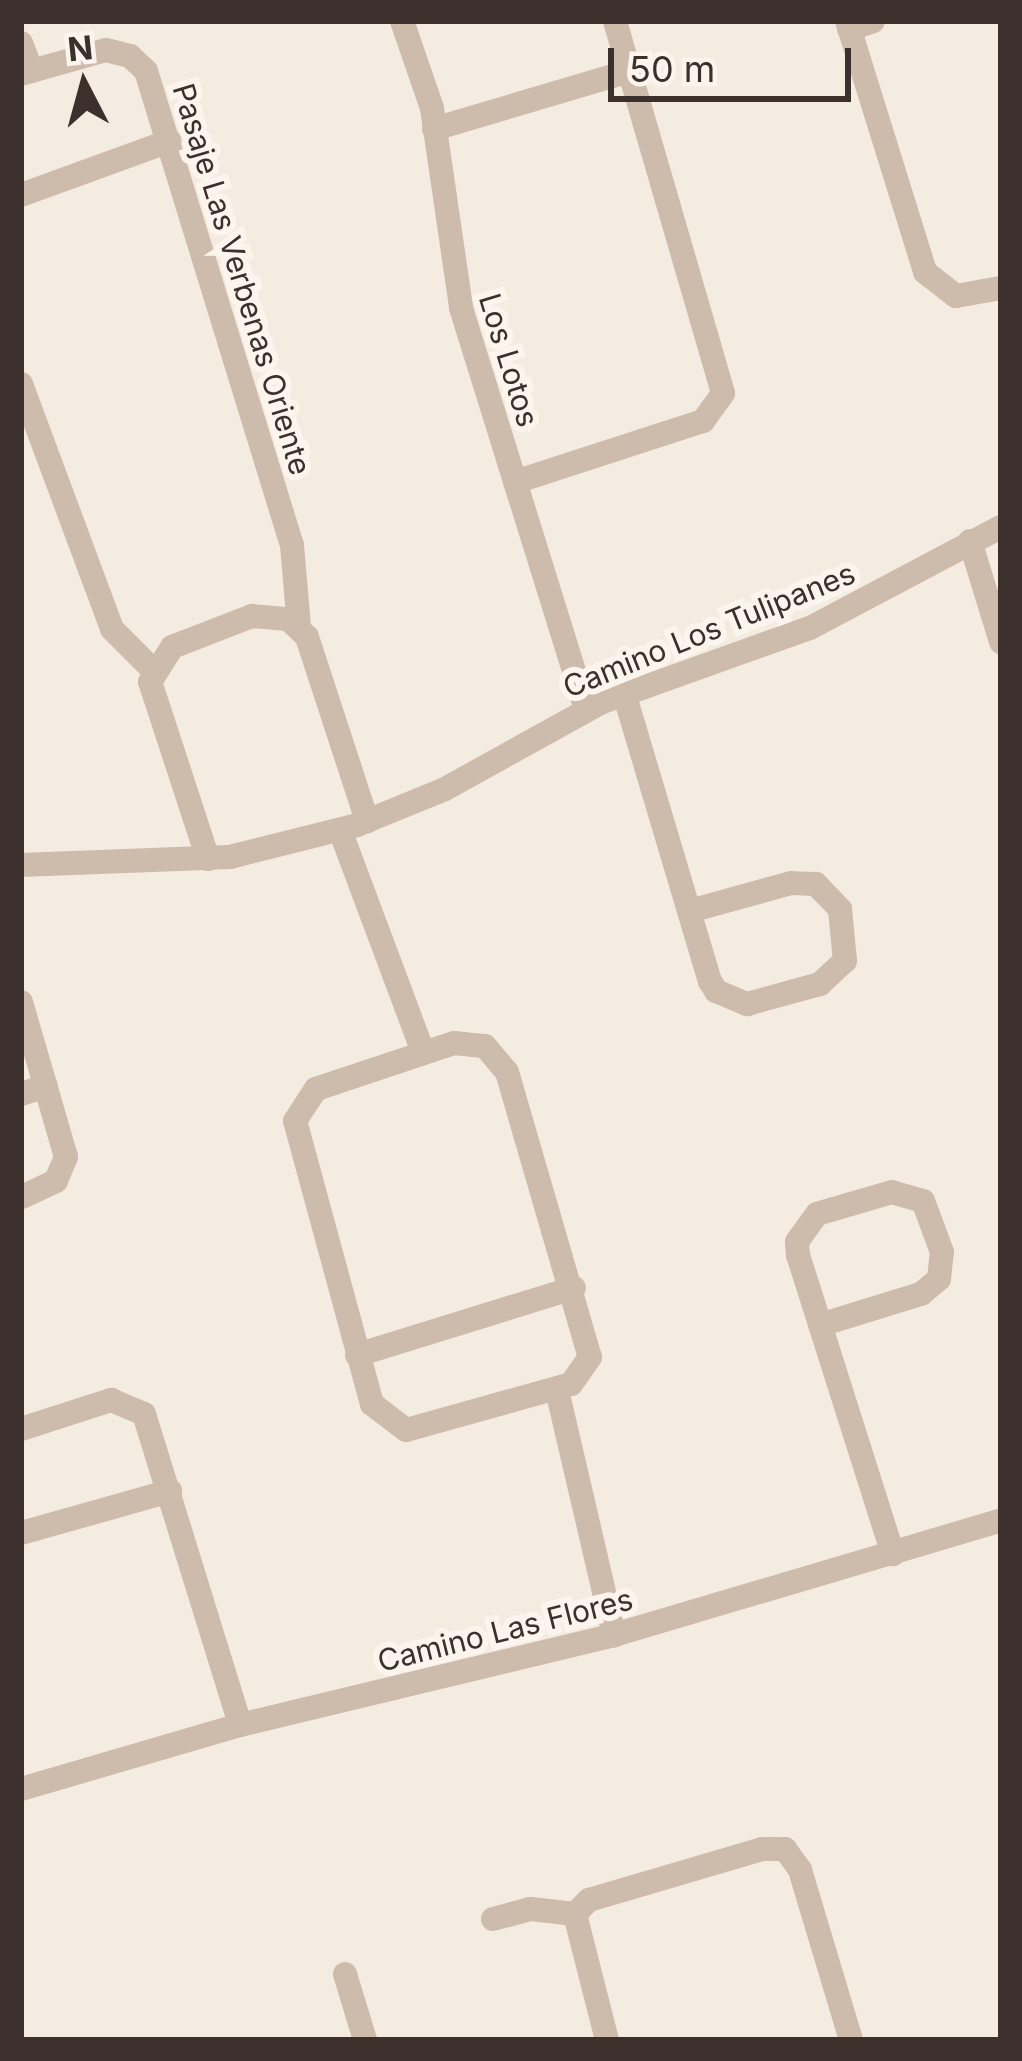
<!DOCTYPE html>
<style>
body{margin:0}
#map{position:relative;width:1022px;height:2061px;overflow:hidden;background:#f4ebe1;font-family:Inter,sans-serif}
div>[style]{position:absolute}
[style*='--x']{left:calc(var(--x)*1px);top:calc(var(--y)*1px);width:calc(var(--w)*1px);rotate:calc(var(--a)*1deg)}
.street>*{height:24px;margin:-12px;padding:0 12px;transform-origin:12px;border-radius:12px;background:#cdbbac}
span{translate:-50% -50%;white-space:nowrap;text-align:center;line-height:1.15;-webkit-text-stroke:12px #fbf5ee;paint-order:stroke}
.street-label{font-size:30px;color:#3b302b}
.frame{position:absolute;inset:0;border:24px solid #3b302b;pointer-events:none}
.north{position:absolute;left:24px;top:24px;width:120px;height:120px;-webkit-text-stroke:9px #fbf5ee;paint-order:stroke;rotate:354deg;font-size:33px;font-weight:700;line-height:48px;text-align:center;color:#3b302b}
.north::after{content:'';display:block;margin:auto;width:42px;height:54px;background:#3b302b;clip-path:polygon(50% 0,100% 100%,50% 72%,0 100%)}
.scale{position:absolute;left:608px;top:48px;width:243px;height:54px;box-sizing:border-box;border:6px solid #3b302b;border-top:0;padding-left:15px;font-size:36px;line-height:42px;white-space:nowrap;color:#3b302b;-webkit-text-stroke:9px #fbf5ee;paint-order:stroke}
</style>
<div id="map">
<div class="street">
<div style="--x:402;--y:21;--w:92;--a:71"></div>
<div style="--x:432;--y:108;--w:202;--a:81.7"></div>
<div style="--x:461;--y:308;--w:421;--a:72.7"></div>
<div style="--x:847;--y:21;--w:263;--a:72.7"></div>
<div style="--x:925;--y:272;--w:39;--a:38"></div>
<div style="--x:956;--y:296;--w:46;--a:-10.1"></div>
<div style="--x:849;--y:29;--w:25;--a:-18"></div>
<div style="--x:21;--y:43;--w:30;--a:69"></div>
<div style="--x:21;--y:74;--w:88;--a:-15.8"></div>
<div style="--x:106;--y:50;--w:25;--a:14"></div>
<div style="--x:130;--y:56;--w:22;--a:43"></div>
<div style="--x:146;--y:71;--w:496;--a:72.9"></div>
<div style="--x:292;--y:545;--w:82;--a:85.1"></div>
<div style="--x:434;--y:129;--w:204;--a:-16.5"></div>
<div style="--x:21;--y:195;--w:158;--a:-20"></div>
<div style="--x:21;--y:384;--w:261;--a:69.6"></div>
<div style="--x:112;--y:629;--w:58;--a:45"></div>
<div style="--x:515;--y:482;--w:198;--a:-18"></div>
<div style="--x:703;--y:421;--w:34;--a:-54"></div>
<div style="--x:723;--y:393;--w:387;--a:-106.2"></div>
<div style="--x:970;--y:541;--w:106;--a:72.9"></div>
<div style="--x:624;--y:693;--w:301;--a:73.4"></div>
<div style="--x:710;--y:981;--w:12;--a:59"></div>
<div style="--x:716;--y:991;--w:34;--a:23"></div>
<div style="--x:747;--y:1004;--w:76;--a:-15.3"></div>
<div style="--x:820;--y:984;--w:34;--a:-43"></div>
<div style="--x:845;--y:961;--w:52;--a:-95.5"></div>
<div style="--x:840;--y:909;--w:35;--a:-134"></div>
<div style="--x:816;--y:884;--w:25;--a:-178"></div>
<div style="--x:791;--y:883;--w:105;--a:164.5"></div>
<div style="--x:340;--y:830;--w:237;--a:69.5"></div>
<div style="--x:208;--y:859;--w:186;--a:-108.1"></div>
<div style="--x:150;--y:682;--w:41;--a:-57.8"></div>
<div style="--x:172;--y:647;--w:86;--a:-21.2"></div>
<div style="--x:252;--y:616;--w:36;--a:5"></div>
<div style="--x:288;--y:619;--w:26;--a:43"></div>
<div style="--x:307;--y:637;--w:194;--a:71.9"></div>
<div style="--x:21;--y:865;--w:209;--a:-2.2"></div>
<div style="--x:230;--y:857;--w:131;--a:-14.1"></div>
<div style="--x:357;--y:825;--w:95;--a:-22.2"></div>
<div style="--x:445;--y:789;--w:177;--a:-29"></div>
<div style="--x:600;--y:703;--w:223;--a:-19.7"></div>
<div style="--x:810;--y:628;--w:216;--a:-27.9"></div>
<div style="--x:21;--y:1002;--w:161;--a:73.8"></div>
<div style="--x:66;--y:1157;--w:26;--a:113"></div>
<div style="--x:56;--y:1181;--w:38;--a:155"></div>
<div style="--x:454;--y:1043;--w:31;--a:6"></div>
<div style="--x:485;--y:1046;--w:34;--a:50"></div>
<div style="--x:507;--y:1072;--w:297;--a:73.8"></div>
<div style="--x:590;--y:1357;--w:33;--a:125"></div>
<div style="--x:571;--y:1384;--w:171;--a:164.4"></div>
<div style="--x:406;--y:1430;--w:43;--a:-142.6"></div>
<div style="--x:372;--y:1404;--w:293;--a:-105.2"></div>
<div style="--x:295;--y:1121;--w:38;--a:-57"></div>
<div style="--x:316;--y:1089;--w:145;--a:-18.4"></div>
<div style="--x:21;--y:1094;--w:26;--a:-18"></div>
<div style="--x:820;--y:1325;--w:106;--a:-17.1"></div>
<div style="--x:921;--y:1294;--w:23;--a:-40"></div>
<div style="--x:939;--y:1279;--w:27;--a:-84"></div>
<div style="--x:942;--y:1252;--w:54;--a:-110.4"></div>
<div style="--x:923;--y:1201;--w:32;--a:-164"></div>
<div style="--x:892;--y:1192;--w:78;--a:163.7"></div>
<div style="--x:817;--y:1214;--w:34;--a:126"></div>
<div style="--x:797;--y:1242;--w:13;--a:86"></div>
<div style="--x:798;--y:1255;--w:314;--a:72.4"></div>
<div style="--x:357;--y:1355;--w:227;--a:-17.2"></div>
<div style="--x:557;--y:1390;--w:252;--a:76.9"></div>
<div style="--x:21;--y:1429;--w:95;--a:-17.9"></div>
<div style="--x:111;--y:1400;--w:36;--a:23"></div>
<div style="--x:144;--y:1414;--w:325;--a:72.8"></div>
<div style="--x:21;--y:1533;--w:155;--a:-15.7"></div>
<div style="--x:21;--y:1789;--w:228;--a:-16.3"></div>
<div style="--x:240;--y:1725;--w:385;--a:-13.5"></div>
<div style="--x:614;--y:1635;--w:404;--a:-16.5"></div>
<div style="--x:493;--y:1919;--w:39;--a:-15"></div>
<div style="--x:531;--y:1909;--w:44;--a:6.5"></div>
<div style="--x:345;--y:1974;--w:69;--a:73.1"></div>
<div style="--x:607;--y:2040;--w:130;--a:-104.3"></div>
<div style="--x:575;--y:1914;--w:20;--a:-45"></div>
<div style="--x:589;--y:1900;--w:180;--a:-16.4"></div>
<div style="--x:762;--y:1849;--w:23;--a:0"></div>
<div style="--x:785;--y:1849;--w:26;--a:54"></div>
<div style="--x:800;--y:1870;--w:177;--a:73.3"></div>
</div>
<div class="street-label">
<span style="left:242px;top:279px;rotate:73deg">Pasaje Las Verbenas Oriente</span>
<span style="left:509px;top:360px;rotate:73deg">Los Lotos</span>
<span style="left:709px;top:630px;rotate:-22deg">Camino Los Tulipanes</span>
<span style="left:505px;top:1630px;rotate:-14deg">Camino Las Flores</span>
</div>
<div class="frame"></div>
<div class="north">N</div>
<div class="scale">50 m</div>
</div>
